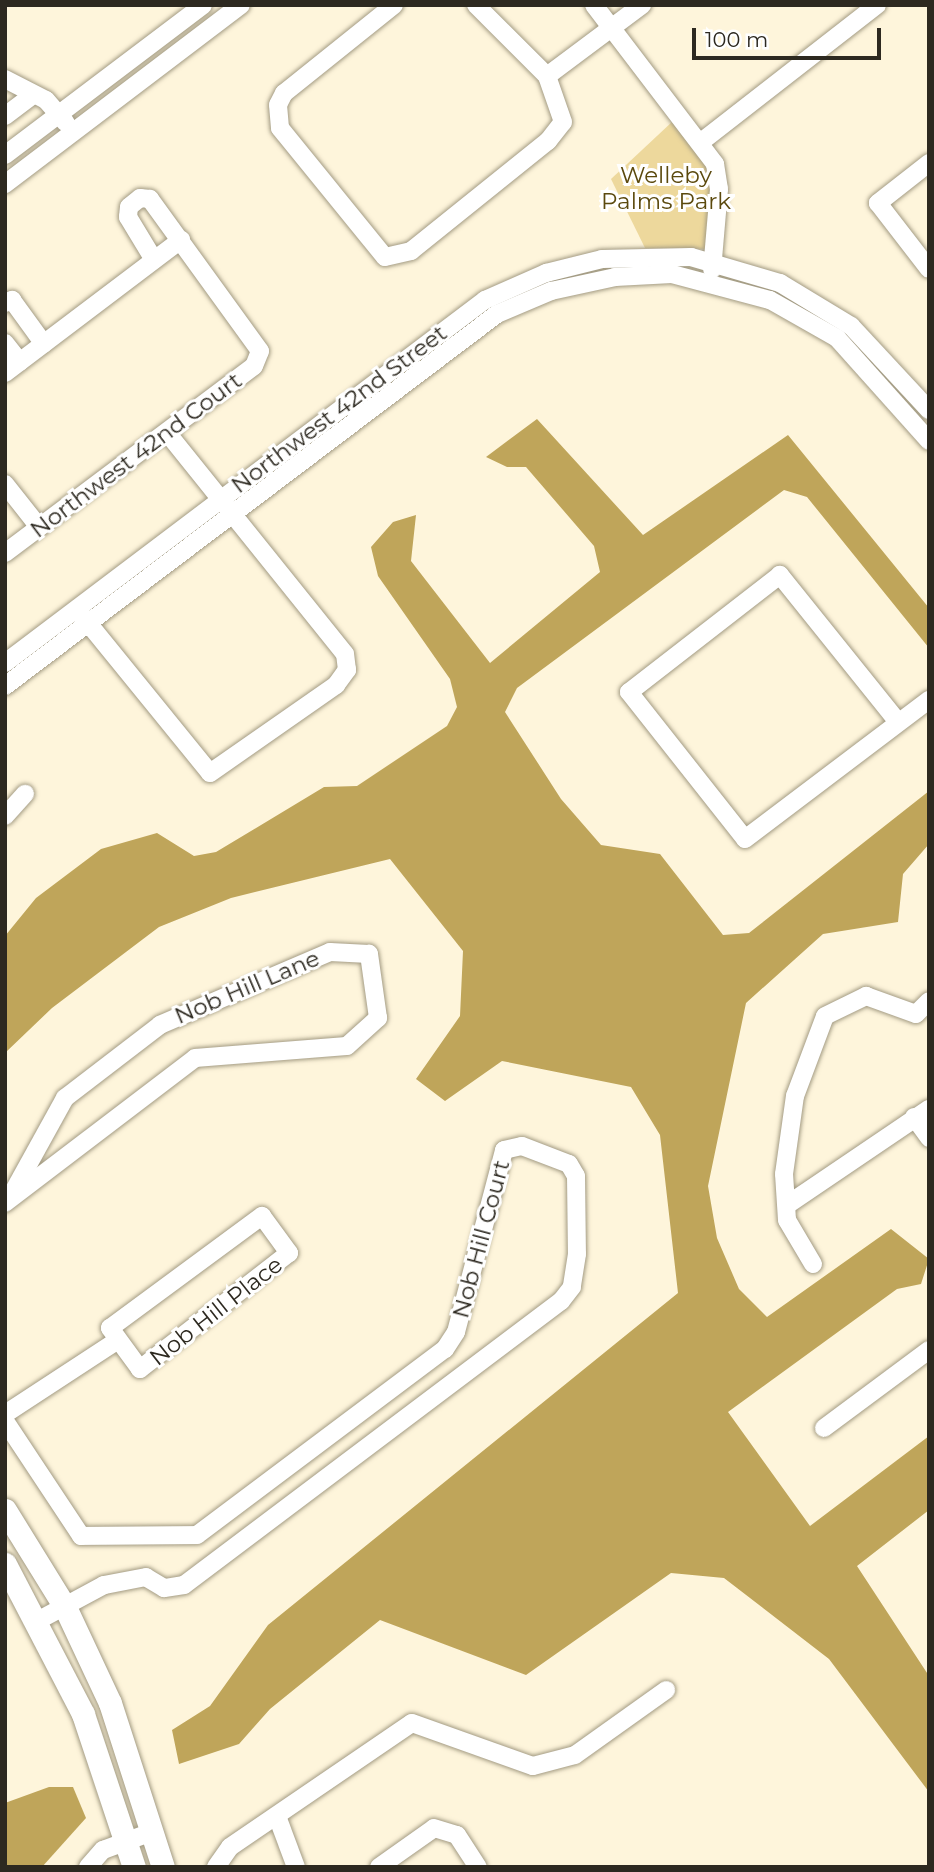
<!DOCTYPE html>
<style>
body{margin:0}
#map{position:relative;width:934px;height:1872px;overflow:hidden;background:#fef5db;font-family:Montserrat,sans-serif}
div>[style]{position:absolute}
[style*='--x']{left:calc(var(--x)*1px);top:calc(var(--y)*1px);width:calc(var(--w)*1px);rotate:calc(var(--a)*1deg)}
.green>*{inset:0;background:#edd89c}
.water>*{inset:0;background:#bfa55a}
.roads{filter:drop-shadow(0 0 2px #a39b83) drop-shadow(0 0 2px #a39b83)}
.minor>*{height:18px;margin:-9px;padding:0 9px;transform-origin:9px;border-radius:9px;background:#fff}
.major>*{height:23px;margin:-11.5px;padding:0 11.5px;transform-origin:11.5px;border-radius:11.5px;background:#fff}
span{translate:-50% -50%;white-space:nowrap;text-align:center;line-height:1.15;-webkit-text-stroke:6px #fff;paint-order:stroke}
.park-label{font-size:23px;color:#5b490d}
.street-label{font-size:23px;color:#2d2920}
.frame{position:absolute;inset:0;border:7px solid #2d2920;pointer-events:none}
.scale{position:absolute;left:692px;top:28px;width:189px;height:32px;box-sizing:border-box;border:4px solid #2d2920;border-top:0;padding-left:9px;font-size:21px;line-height:24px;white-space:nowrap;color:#2d2920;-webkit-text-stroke:5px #fff;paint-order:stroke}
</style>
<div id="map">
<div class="green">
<div style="clip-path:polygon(673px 121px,705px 157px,714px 193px,711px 249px,645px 248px,611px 179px)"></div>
</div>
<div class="water">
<div style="clip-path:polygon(537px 419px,643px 535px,788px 435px,929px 608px,929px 648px,807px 497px,784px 490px,517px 688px,505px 712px,561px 799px,601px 845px,660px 854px,723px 935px,749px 933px,929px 791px,929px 844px,903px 874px,898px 922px,823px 934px,746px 1003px,708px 1186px,717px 1238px,739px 1289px,767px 1317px,891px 1229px,929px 1259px,921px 1284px,897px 1289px,728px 1412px,810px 1526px,929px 1436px,929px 1510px,857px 1566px,929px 1676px,929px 1792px,829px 1659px,724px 1578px,671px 1573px,526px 1675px,380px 1620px,270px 1709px,239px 1744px,179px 1764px,172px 1730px,210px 1706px,268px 1625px,678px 1293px,660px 1135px,631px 1087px,502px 1061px,445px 1101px,416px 1079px,460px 1016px,463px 951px,390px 859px,231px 898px,159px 927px,52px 1008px,5px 1053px,5px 936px,36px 898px,101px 849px,157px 833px,194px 856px,216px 852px,324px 787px,357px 786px,447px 726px,457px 707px,450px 679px,378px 576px,371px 547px,393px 522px,416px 515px,411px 561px,490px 663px,600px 572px,594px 546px,526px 467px,507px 467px,486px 457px)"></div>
<div style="clip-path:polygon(49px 1787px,73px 1787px,86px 1818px,42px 1867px,5px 1867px,5px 1803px)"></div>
</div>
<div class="roads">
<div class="minor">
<div style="--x:394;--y:5;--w:141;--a:141.3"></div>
<div style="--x:284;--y:93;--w:13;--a:117"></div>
<div style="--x:278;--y:105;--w:23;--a:85"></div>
<div style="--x:280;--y:128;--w:166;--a:50.9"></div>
<div style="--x:385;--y:257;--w:27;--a:-13"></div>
<div style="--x:411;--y:251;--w:176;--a:-38.8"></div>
<div style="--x:548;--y:141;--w:24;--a:-52"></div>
<div style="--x:563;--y:122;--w:49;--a:-109.2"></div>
<div style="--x:547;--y:76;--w:119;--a:-36.8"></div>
<div style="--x:476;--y:5;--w:100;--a:45"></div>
<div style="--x:594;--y:5;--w:200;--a:52.7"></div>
<div style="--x:715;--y:164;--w:25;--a:81"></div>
<div style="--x:719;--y:189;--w:81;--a:94.9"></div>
<div style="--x:5;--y:79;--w:46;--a:27.1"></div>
<div style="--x:46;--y:100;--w:30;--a:49"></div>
<div style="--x:5;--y:116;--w:34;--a:-37"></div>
<div style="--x:701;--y:142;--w:223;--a:-37.9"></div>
<div style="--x:5;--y:155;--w:248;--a:-37.1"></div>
<div style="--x:929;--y:163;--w:65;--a:141.9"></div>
<div style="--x:878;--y:203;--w:83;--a:52.3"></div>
<div style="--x:5;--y:184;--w:296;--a:-37.2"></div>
<div style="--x:5;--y:303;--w:8;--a:-23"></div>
<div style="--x:12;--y:300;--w:54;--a:54"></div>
<div style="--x:5;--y:343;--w:24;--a:52"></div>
<div style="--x:5;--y:373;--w:221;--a:-37.1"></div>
<div style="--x:5;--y:484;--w:55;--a:51.7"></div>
<div style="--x:5;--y:553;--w:311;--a:-36.9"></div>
<div style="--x:254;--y:366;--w:16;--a:-68"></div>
<div style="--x:260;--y:351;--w:188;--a:-125.9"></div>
<div style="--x:150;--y:199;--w:10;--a:-174"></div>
<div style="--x:140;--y:198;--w:14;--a:141"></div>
<div style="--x:129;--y:207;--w:10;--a:96"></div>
<div style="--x:128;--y:217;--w:50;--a:58.8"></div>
<div style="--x:80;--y:613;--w:206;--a:50.9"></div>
<div style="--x:210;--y:773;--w:154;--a:-34.9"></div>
<div style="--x:336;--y:685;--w:19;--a:-54"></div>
<div style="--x:347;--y:670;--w:16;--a:-97"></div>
<div style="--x:345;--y:654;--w:282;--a:-128.8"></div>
<div style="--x:5;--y:663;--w:602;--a:-37.1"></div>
<div style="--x:485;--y:300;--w:67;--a:-23.9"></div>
<div style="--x:546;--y:273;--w:58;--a:-14"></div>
<div style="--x:602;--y:259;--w:89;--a:-1.3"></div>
<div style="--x:691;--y:257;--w:93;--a:16.3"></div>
<div style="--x:780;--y:283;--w:83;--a:31.2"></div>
<div style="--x:851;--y:326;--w:115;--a:47.1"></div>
<div style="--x:5;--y:686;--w:617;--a:-37.09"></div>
<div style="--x:497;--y:314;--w:59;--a:-23.1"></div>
<div style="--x:551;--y:291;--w:66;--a:-12.3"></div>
<div style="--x:615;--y:277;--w:57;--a:-3"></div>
<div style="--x:672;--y:274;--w:101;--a:14.9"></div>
<div style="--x:770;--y:300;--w:77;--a:29.6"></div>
<div style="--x:837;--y:338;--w:138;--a:48.2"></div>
<div style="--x:898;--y:722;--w:189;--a:-128.8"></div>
<div style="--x:780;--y:575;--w:191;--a:142.2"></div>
<div style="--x:629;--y:692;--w:187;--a:51.7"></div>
<div style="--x:745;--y:839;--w:231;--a:-37.1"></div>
<div style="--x:5;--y:816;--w:30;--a:-48"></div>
<div style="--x:914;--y:1117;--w:26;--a:54"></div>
<div style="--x:5;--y:1203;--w:239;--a:-37.3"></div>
<div style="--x:195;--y:1058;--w:152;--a:-4.5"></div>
<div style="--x:347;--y:1046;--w:42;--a:-42.1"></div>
<div style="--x:378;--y:1018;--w:65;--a:-98"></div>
<div style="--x:369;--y:954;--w:39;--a:-177"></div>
<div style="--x:330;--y:952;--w:185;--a:156.8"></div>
<div style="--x:160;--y:1025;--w:120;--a:142.5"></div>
<div style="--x:65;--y:1098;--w:112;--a:118.9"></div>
<div style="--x:790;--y:1203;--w:168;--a:-34.1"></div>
<div style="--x:262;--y:1216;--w:46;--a:53.9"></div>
<div style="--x:289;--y:1253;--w:189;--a:142.1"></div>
<div style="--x:140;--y:1369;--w:51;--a:-126.2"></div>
<div style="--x:110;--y:1328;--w:189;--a:-36.4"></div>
<div style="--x:813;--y:1264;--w:51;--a:-120.6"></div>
<div style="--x:787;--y:1220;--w:46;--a:-93.7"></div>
<div style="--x:784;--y:1174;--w:79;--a:-82"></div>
<div style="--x:795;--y:1096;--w:85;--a:-69.4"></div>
<div style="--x:825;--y:1016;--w:46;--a:-26"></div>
<div style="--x:866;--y:996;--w:53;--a:19.8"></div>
<div style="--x:916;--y:1014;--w:18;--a:-45"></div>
<div style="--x:5;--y:1414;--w:131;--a:-33.2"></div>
<div style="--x:5;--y:1421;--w:138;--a:56.5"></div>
<div style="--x:81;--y:1536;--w:116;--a:-0.5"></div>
<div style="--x:197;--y:1535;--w:310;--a:-36.9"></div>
<div style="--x:445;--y:1349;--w:20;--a:-57"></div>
<div style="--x:456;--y:1332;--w:188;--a:-75.2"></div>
<div style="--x:504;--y:1150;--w:18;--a:-13"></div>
<div style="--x:522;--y:1146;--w:50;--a:21"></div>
<div style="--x:569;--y:1164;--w:14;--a:60"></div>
<div style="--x:576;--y:1176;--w:78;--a:89.3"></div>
<div style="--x:577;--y:1254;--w:33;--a:99"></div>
<div style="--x:572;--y:1287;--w:18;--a:128"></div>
<div style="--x:561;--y:1301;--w:472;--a:143"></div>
<div style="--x:184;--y:1585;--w:20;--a:171"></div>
<div style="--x:164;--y:1588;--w:21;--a:-149"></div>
<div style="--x:146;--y:1577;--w:43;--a:169.2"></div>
<div style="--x:104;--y:1585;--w:74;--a:151.7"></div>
<div style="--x:824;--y:1428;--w:131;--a:-36.6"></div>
<div style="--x:277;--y:1816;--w:54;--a:69.6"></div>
<div style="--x:88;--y:1867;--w:23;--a:-49"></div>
<div style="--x:103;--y:1850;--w:52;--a:-20.2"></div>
<div style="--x:216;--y:1867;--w:24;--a:-55"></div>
<div style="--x:230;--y:1847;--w:220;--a:-34.3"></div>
<div style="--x:412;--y:1723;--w:128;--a:19.6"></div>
<div style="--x:533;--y:1766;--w:43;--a:-14.7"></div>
<div style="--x:575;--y:1755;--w:112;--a:-35.5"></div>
<div style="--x:379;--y:1867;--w:67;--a:-35.3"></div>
<div style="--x:434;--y:1828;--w:24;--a:17"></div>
<div style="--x:457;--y:1835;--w:38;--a:57"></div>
</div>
<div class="major">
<div style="--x:5;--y:1510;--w:114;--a:58.3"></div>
<div style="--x:65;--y:1607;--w:106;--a:64.9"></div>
<div style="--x:110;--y:1703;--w:172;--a:72.1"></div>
<div style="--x:5;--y:1564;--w:169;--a:62.5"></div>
<div style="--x:83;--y:1714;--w:161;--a:71.6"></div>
</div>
</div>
<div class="park-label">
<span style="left:666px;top:188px">Welleby<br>Palms Park</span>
</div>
<div class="street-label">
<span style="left:339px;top:409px;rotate:-37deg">Northwest 42nd Street</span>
<span style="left:136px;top:455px;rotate:-37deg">Northwest 42nd Court</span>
<span style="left:247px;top:987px;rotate:-23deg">Nob Hill Lane</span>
<span style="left:481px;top:1239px;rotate:-75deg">Nob Hill Court</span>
<span style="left:216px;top:1311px;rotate:-38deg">Nob Hill Place</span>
</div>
<div class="frame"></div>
<div class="scale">100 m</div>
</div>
